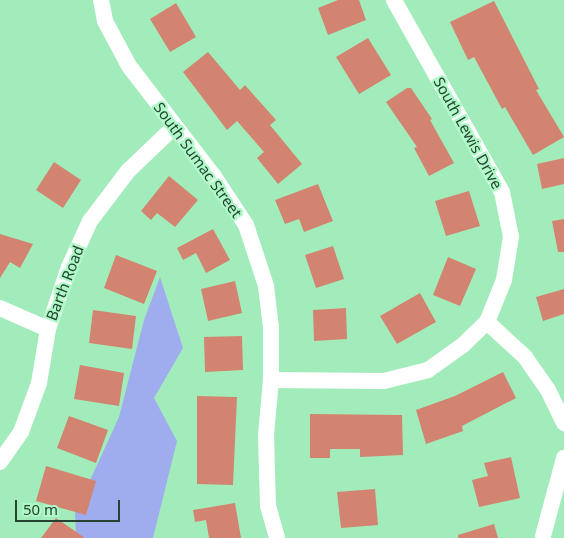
<!DOCTYPE html>
<style>
body{margin:0}
#map{position:relative;width:564px;height:538px;overflow:hidden;background:#a2ecbb;font-family:"Noto Sans",sans-serif}
div>[style]{position:absolute}
[style*='--x']{left:calc(var(--x)*1px);top:calc(var(--y)*1px);width:calc(var(--w)*1px);rotate:calc(var(--a)*1deg)}
.green>*{inset:0;background:#9fadef}
.building>*{inset:0;background:#d28470}
.street>*{height:16px;margin:-8px;padding:0 8px;transform-origin:8px;border-radius:8px;background:#fff}
span{translate:-50% -50%;white-space:nowrap;text-align:center;line-height:1.15;-webkit-text-stroke:4.5px #aff9c8;paint-order:stroke}
.street-label{font-size:15px;color:#254330}
.scale{position:absolute;left:15px;top:500px;width:105px;height:22px;box-sizing:border-box;border:2px solid #254330;border-top:0;padding-left:6px;font-size:15px;line-height:18px;white-space:nowrap;color:#254330;-webkit-text-stroke:4px #aff9c8;paint-order:stroke}
</style>
<div id="map">
<div class="green">
<div style="clip-path:polygon(160px 277px,183px 348px,154px 398px,177px 441px,153px 538px,76px 538px,75px 513px,119px 417px,144px 320px)"></div>
</div>
<div class="building">
<div style="clip-path:polygon(338px 0,359px 0,366px 20px,328px 35px,318px 8px)"></div>
<div style="clip-path:polygon(494px 1px,539px 89px,536px 90px,564px 137px,533px 155px,505px 107px,502px 109px,474px 57px,468px 60px,450px 22px)"></div>
<div style="clip-path:polygon(176px 3px,196px 37px,170px 52px,150px 19px)"></div>
<div style="clip-path:polygon(368px 38px,391px 75px,359px 94px,336px 57px)"></div>
<div style="clip-path:polygon(208px 52px,240px 90px,245px 85px,276px 120px,270px 125px,302px 164px,278px 184px,257px 158px,264px 152px,237px 121px,227px 130px,183px 72px)"></div>
<div style="clip-path:polygon(407px 88px,411px 88px,432px 119px,430px 120px,454px 163px,429px 176px,414px 148px,417px 147px,386px 102px)"></div>
<div style="clip-path:polygon(564px 158px,564px 184px,542px 189px,537px 164px)"></div>
<div style="clip-path:polygon(54px 162px,81px 180px,63px 208px,36px 190px)"></div>
<div style="clip-path:polygon(169px 176px,198px 200px,175px 227px,157px 213px,151px 220px,141px 211px)"></div>
<div style="clip-path:polygon(318px 184px,333px 221px,304px 232px,299px 219px,285px 224px,275px 200px)"></div>
<div style="clip-path:polygon(469px 191px,480px 226px,446px 236px,435px 201px)"></div>
<div style="clip-path:polygon(564px 219px,564px 252px,558px 252px,552px 221px)"></div>
<div style="clip-path:polygon(213px 229px,230px 260px,206px 273px,196px 253px,183px 260px,177px 248px)"></div>
<div style="clip-path:polygon(0 234px,33px 244px,20px 268px,10px 262px,0 278px)"></div>
<div style="clip-path:polygon(333px 246px,344px 279px,316px 288px,305px 255px)"></div>
<div style="clip-path:polygon(116px 255px,157px 271px,144px 304px,104px 288px)"></div>
<div style="clip-path:polygon(448px 257px,476px 269px,460px 306px,433px 295px)"></div>
<div style="clip-path:polygon(235px 281px,242px 313px,208px 321px,201px 289px)"></div>
<div style="clip-path:polygon(564px 289px,564px 314px,543px 321px,536px 297px)"></div>
<div style="clip-path:polygon(420px 293px,436px 322px,397px 344px,380px 316px)"></div>
<div style="clip-path:polygon(346px 308px,347px 339px,314px 341px,313px 310px)"></div>
<div style="clip-path:polygon(93px 310px,136px 316px,132px 349px,89px 343px)"></div>
<div style="clip-path:polygon(242px 336px,243px 370px,205px 372px,204px 337px)"></div>
<div style="clip-path:polygon(80px 365px,124px 373px,119px 406px,74px 399px)"></div>
<div style="clip-path:polygon(503px 372px,516px 398px,462px 426px,463px 431px,426px 444px,416px 410px,455px 396px)"></div>
<div style="clip-path:polygon(197px 396px,237px 397px,233px 485px,197px 484px)"></div>
<div style="clip-path:polygon(310px 414px,402px 415px,403px 455px,360px 457px,360px 449px,330px 449px,330px 458px,310px 458px)"></div>
<div style="clip-path:polygon(69px 416px,108px 430px,96px 463px,57px 448px)"></div>
<div style="clip-path:polygon(511px 457px,520px 498px,479px 507px,472px 480px,488px 476px,484px 463px)"></div>
<div style="clip-path:polygon(46px 466px,96px 481px,86px 515px,36px 501px)"></div>
<div style="clip-path:polygon(375px 489px,378px 525px,341px 528px,337px 492px)"></div>
<div style="clip-path:polygon(235px 503px,241px 538px,209px 538px,206px 520px,195px 522px,193px 510px)"></div>
<div style="clip-path:polygon(56px 518px,85px 538px,41px 538px)"></div>
<div style="clip-path:polygon(494px 524px,498px 538px,458px 538px,458px 535px)"></div>
</div>
<div class="street">
<div style="--x:101;--y:0;--w:21;--a:79"></div>
<div style="--x:105;--y:21;--w:51;--a:61.9"></div>
<div style="--x:129;--y:66;--w:138;--a:52.4"></div>
<div style="--x:213;--y:175;--w:60;--a:56.6"></div>
<div style="--x:246;--y:225;--w:64;--a:71.8"></div>
<div style="--x:266;--y:286;--w:42;--a:83.2"></div>
<div style="--x:271;--y:328;--w:52;--a:90"></div>
<div style="--x:271;--y:380;--w:55;--a:95.2"></div>
<div style="--x:266;--y:435;--w:71;--a:88.4"></div>
<div style="--x:268;--y:506;--w:33;--a:74"></div>
<div style="--x:0;--y:308;--w:52;--a:23.6"></div>
<div style="--x:487;--y:322;--w:52;--a:42.6"></div>
<div style="--x:525;--y:357;--w:40;--a:55.1"></div>
<div style="--x:548;--y:390;--w:37;--a:64"></div>
<div style="--x:271;--y:380;--w:113;--a:0.5"></div>
<div style="--x:384;--y:381;--w:45;--a:-14"></div>
<div style="--x:428;--y:370;--w:43;--a:-35.5"></div>
<div style="--x:463;--y:345;--w:33;--a:-44"></div>
<div style="--x:487;--y:322;--w:45;--a:-68"></div>
<div style="--x:504;--y:280;--w:44;--a:-80.8"></div>
<div style="--x:511;--y:237;--w:46;--a:-101.3"></div>
<div style="--x:502;--y:192;--w:220;--a:-119.4"></div>
<div style="--x:0;--y:462;--w:37;--a:-55"></div>
<div style="--x:21;--y:432;--w:52;--a:-69.8"></div>
<div style="--x:39;--y:383;--w:55;--a:-80.5"></div>
<div style="--x:48;--y:329;--w:65;--a:-71.3"></div>
<div style="--x:69;--y:267;--w:51;--a:-65.5"></div>
<div style="--x:90;--y:221;--w:63;--a:-52.8"></div>
<div style="--x:128;--y:171;--w:64;--a:-43.7"></div>
<div style="--x:543;--y:536;--w:81;--a:-74.9"></div>
</div>
<div class="street-label">
<span style="left:468px;top:133px;rotate:61deg">South Lewis Drive</span>
<span style="left:198px;top:160px;rotate:54deg">South Sumac Street</span>
<span style="left:65px;top:283px;rotate:-69deg">Barth Road</span>
</div>
<div class="scale">50 m</div>
</div>
